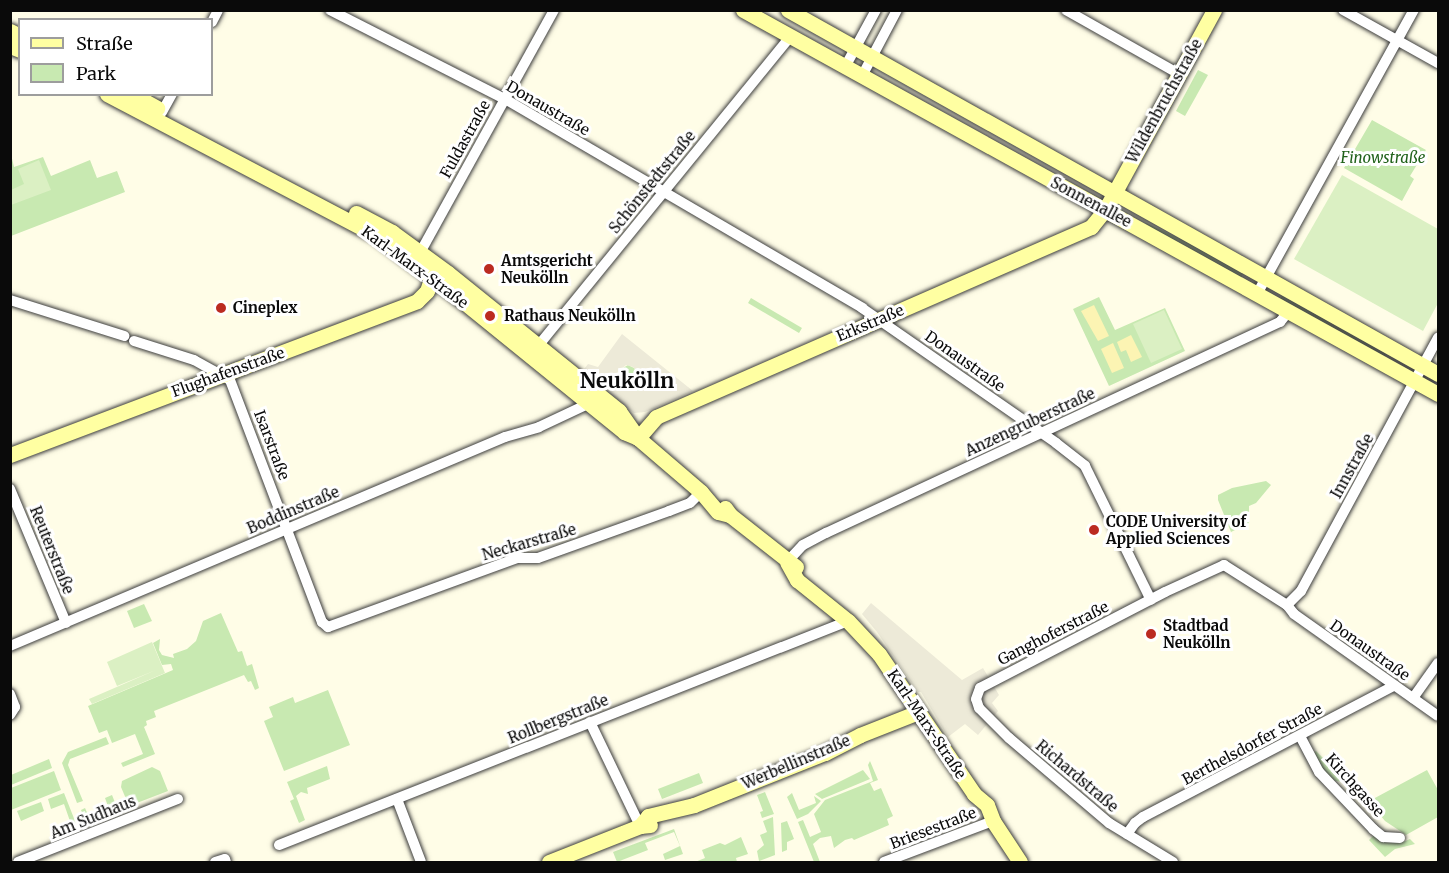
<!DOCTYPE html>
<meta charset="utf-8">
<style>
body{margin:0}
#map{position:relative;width:1449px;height:873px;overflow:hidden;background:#fffde7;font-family:Merriweather,serif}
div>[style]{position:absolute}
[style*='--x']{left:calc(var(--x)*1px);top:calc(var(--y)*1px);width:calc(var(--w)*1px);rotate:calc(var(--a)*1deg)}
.green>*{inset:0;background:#c8e9b1}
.sand>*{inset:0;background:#fcf4b3}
.pitch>*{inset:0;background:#dbf0c3}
.plaza>*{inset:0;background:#edead8}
.roads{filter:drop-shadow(0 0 2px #3d3d3d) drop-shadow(0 0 2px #3d3d3d)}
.street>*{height:10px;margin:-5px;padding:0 5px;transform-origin:5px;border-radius:5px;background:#fff}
.secondary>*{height:15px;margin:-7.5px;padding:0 7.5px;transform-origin:7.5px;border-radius:7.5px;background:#ffffa2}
.dots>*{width:16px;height:16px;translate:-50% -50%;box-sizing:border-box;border:3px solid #fff;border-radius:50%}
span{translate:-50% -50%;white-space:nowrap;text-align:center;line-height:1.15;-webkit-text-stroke:6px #fff;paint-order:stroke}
.street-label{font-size:15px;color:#0a0a0a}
.park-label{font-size:15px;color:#21621b;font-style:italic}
.poi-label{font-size:15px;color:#0a0a0a;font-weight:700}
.left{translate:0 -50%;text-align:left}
.district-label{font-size:21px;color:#0a0a0a;font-weight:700}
.frame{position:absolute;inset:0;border:12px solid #0a0a0a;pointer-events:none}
.legend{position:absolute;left:18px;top:18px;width:195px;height:78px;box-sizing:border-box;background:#fff;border:2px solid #9d9d9d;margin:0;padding:8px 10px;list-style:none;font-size:18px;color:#0a0a0a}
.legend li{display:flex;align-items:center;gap:12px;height:30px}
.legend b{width:30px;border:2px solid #9d9d9d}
</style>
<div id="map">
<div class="green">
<div style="clip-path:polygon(1198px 70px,1208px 75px,1185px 116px,1176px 111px)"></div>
<div style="clip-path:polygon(1372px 120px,1426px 150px,1410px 176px,1414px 179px,1402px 201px,1344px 168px)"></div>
<div style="clip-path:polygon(10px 150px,14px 167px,43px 157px,51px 176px,90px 160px,97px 178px,117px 171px,125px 192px,11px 236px)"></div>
<div style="clip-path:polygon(1146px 223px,1194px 245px,1244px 272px,1241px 277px,1145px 225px)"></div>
<div style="clip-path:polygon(1283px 294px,1312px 312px,1388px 352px,1385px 357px,1280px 299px)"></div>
<div style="clip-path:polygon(1099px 297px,1115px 330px,1165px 308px,1185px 351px,1109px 386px,1073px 309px)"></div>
<div style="clip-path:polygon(751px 298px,802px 328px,799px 333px,748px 303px)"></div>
<div style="clip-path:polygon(628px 365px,636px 369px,644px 381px,641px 391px,626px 390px,620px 385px,618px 371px)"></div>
<div style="clip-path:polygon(1266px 481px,1271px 485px,1256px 503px,1249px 506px,1249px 523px,1231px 532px,1218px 500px,1218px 495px,1232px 488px)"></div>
<div style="clip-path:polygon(144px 604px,152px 621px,134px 628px,127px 611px)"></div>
<div style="clip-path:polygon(221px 613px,238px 652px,242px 651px,247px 666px,252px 664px,259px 688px,255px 690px,251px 681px,248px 682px,244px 675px,154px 711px,156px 717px,146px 721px,147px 725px,144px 727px,155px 754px,123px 767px,121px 763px,143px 754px,135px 734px,112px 743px,107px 730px,99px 733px,88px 706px,173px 670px,171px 664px,162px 665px,153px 643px,160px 639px,159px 650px,162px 655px,174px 658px,173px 654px,187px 649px,196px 641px,203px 621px)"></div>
<div style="clip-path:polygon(328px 690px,350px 745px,284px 771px,264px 721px,273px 717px,269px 707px,293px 697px,295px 703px)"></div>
<div style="clip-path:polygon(106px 737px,109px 744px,70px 759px,68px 765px,83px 801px,77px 803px,62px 763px,68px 752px)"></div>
<div style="clip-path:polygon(1316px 751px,1346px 781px,1346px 782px,1334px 781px,1326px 773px,1313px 753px)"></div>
<div style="clip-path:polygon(49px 759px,52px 768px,11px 785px,11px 775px)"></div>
<div style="clip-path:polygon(870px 761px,878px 780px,870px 783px,874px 791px,881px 788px,893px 816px,887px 819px,889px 825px,854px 840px,852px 838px,845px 840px,834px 848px,831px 836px,820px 838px,813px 844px,820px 862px,814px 862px,798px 822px,803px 820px,810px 837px,821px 832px,814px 814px,825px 800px,873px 781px,868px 765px)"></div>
<div style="clip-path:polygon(327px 766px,330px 779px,307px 788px,308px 794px,301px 792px,296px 796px,305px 820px,299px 823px,290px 801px,294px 799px,287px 782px)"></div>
<div style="clip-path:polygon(152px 767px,160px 771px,168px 791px,129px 806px,121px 787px,122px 781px)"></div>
<div style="clip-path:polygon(863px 770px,870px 779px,822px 799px,815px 794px)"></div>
<div style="clip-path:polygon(1427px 770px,1438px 790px,1438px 817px,1406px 835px,1385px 821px,1376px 810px,1381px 805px,1373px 799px)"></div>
<div style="clip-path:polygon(54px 771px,61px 790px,11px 810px,11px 788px)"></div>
<div style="clip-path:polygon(699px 773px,703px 783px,662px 799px,658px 789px)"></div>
<div style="clip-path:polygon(765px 792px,774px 814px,762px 818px,760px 812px,763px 811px,757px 795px)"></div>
<div style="clip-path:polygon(64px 793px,77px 826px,60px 833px,58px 830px,71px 824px,64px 804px,51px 809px,48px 799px)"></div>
<div style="clip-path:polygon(792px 793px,799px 810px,816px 803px,814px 796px,821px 801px,808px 814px,797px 819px,787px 797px)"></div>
<div style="clip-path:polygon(112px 795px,118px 810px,85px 822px,81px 810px,85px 808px,89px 817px,109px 809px,105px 798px)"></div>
<div style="clip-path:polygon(41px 802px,44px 811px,21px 821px,17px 811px)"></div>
<div style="clip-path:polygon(773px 817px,775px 855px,759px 861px,757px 851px,764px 845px,760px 835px,767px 832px,763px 821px)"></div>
<div style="clip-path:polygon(787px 821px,794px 839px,787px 842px,787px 850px,782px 852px,781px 823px)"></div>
<div style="clip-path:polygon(674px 829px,683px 854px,665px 860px,663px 854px,680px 846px,674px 832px,645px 843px,648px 850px,617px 862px,613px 852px)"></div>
<div style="clip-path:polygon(1374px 835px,1382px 842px,1403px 842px,1410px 839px,1415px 844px,1395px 849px,1385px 857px,1369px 840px)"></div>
<div style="clip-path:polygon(741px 837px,748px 854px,736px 858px,737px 862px,695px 862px,705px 858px,702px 850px,720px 843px,725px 845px)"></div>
</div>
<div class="sand">
<div style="clip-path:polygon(1094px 305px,1109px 336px,1098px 341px,1081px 311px)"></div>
<div style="clip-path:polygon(1131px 335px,1142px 357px,1131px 362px,1126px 350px,1121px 352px,1117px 342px)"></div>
<div style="clip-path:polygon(1113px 343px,1124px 368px,1112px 373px,1101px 349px)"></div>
</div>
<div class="pitch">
<div style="clip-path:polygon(39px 160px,51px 190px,11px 205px,11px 190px,24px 184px,18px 169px)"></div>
<div style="clip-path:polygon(1342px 175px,1438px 229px,1438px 303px,1423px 331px,1294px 259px)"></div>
<div style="clip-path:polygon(1164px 310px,1182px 349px,1151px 363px,1133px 324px)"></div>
<div style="clip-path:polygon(152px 642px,165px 673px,92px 704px,89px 699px,156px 670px,117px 686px,107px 662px)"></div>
</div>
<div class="plaza">
<div style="clip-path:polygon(evenodd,622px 334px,693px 391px,645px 412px,634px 413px,581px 373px,588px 364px,598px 367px,622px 334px,626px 365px,633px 367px,644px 381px,641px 391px,627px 391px,621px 387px,617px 373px,626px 365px)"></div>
<div style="clip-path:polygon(871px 603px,962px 680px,983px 668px,999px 695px,992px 703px,998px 711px,978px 735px,965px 724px,948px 737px,921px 692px,918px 692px,877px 632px,862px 614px)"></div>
</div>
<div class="roads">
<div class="street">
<div style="--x:330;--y:10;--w:196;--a:27"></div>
<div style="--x:505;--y:99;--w:414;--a:30.3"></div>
<div style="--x:862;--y:308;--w:236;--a:34.8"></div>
<div style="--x:1056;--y:443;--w:37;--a:38"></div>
<div style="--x:1085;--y:466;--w:149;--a:63.8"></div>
<div style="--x:1066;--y:10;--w:130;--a:29.5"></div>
<div style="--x:1343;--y:10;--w:109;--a:29.2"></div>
<div style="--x:212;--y:22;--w:13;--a:-63"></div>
<div style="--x:845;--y:67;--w:65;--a:-61.5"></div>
<div style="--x:862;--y:76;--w:75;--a:-62.1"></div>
<div style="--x:162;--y:112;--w:21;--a:-61"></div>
<div style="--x:421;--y:251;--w:275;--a:-61.1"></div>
<div style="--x:1257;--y:294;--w:325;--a:-61.1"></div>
<div style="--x:10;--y:300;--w:120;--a:17.5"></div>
<div style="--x:134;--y:341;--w:63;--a:17.6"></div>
<div style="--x:194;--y:360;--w:41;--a:29.1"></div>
<div style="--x:230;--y:380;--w:259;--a:69.2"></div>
<div style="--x:322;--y:622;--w:8;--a:40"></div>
<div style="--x:328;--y:627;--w:202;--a:-20"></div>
<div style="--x:518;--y:558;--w:20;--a:0"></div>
<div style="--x:538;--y:558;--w:139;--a:-19.7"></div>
<div style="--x:669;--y:511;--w:22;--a:-21"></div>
<div style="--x:690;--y:503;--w:16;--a:-45"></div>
<div style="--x:538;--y:346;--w:399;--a:-50.8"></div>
<div style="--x:10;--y:489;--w:145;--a:67.3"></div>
<div style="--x:787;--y:562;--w:23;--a:-47"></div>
<div style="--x:803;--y:545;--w:26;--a:-28"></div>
<div style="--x:826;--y:533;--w:501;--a:-24.93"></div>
<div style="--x:1280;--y:322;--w:13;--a:-51"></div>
<div style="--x:1287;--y:605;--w:20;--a:-45"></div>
<div style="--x:1301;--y:591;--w:288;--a:-61.6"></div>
<div style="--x:10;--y:646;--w:537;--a:-22.89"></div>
<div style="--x:505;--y:437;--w:35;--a:-16"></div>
<div style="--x:539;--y:427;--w:54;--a:-25.1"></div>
<div style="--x:10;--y:694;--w:14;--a:69"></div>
<div style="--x:15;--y:707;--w:9;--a:122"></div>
<div style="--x:1413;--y:698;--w:43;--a:-54.5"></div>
<div style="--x:590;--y:722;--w:115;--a:64.3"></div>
<div style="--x:1300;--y:736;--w:41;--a:62.2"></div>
<div style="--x:1319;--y:772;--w:79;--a:46.5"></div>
<div style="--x:1373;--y:829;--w:13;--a:39"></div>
<div style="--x:1383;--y:837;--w:17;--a:3"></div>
<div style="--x:397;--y:799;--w:67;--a:69.1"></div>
<div style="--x:1127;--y:834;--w:14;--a:-54"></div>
<div style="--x:1135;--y:823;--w:10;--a:-37"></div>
<div style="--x:1143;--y:817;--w:284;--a:-27.6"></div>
<div style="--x:279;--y:845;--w:612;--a:-21.49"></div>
<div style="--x:18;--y:862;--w:172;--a:-21.5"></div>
<div style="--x:215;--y:862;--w:10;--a:-17"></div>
<div style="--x:225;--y:859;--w:3;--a:72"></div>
<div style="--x:884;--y:862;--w:116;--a:-20.6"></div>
<div style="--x:1173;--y:862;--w:75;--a:-148.6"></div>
<div style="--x:1109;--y:823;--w:131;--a:-139.6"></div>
<div style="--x:1009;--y:738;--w:42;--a:-135"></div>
<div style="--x:979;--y:708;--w:9;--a:-108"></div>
<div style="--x:976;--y:699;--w:12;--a:-70"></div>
<div style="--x:980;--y:688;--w:208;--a:-27.4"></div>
<div style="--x:1165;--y:592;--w:65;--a:-24.6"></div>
<div style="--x:1224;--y:565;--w:75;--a:32.4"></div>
<div style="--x:1287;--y:605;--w:11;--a:52"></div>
<div style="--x:1294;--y:614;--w:176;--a:35.3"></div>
</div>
<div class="secondary">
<div style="--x:743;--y:10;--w:794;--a:28.92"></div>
<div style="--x:788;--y:10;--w:745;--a:29.25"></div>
<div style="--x:10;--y:31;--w:11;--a:27"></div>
<div style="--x:10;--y:46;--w:11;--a:22"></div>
<div style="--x:107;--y:94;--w:305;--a:27.7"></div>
<div style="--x:377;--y:236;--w:98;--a:37.1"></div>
<div style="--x:455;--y:295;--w:218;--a:39"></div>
<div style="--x:624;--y:432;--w:15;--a:23"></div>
<div style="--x:638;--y:438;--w:83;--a:40.6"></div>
<div style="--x:701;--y:492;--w:26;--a:50"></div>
<div style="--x:718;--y:512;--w:12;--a:14"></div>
<div style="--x:132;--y:94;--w:29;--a:29"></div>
<div style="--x:356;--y:213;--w:41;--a:27.8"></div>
<div style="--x:392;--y:232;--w:69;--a:36.2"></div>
<div style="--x:448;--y:273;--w:220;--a:38.9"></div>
<div style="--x:619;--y:411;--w:33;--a:55"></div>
<div style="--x:638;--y:438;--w:28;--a:-49"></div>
<div style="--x:656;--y:417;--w:475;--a:-23.6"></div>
<div style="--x:1091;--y:227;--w:22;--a:-51"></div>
<div style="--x:1105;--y:210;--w:228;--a:-61.4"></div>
<div style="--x:10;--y:455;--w:435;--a:-20.7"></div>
<div style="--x:417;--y:301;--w:14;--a:-45"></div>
<div style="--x:427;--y:291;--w:16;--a:-72"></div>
<div style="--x:725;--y:508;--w:9;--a:54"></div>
<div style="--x:730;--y:515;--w:84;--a:38.2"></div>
<div style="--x:787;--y:562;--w:21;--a:61"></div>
<div style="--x:797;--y:580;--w:65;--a:38.8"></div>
<div style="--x:848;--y:621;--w:45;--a:46.8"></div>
<div style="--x:879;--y:654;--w:169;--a:55.8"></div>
<div style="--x:974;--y:794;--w:17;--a:40"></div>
<div style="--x:987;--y:805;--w:17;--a:69"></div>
<div style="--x:993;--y:821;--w:49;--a:56.6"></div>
<div style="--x:640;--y:826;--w:13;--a:-51"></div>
<div style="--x:648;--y:816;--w:47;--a:-13.4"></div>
<div style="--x:694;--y:805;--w:141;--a:-21.7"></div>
<div style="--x:825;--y:753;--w:39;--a:-27"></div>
<div style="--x:860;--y:735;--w:62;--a:-21.6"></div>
<div style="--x:549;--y:862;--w:98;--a:-21.6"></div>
<div style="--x:640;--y:826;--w:10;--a:-6"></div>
</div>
</div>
<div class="dots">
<div style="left:489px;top:269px;background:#bb2b21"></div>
<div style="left:221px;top:308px;background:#bb2b21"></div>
<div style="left:490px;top:316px;background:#bb2b21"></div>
<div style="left:1094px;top:530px;background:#bb2b21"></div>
<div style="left:1151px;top:634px;background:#bb2b21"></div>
</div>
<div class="street-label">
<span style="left:1164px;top:101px;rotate:-61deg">Wildenbruchstraße</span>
<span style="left:548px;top:108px;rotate:30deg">Donaustraße</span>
<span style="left:465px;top:139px;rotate:-61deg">Fuldastraße</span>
<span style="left:652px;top:182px;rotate:-51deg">Schönstedtstraße</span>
<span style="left:1091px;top:202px;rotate:28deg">Sonnenallee</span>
<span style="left:415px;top:267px;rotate:36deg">Karl-Marx-Straße</span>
<span style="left:870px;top:323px;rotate:-23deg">Erkstraße</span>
<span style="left:965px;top:361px;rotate:35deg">Donaustraße</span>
<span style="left:228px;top:372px;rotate:-20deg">Flughafenstraße</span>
<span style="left:1030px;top:422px;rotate:-25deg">Anzengruberstraße</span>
<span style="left:272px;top:445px;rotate:69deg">Isarstraße</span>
<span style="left:1352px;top:466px;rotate:-61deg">Innstraße</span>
<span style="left:293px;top:510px;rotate:-23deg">Boddinstraße</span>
<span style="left:529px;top:542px;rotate:-16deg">Neckarstraße</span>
<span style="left:52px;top:550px;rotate:68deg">Reuterstraße</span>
<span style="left:1053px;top:633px;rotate:-27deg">Ganghoferstraße</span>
<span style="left:1370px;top:650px;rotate:35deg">Donaustraße</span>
<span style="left:558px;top:719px;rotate:-22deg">Rollbergstraße</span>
<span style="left:927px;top:724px;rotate:56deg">Karl-Marx-Straße</span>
<span style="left:1252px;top:744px;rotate:-28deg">Berthelsdorfer Straße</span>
<span style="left:796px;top:762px;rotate:-23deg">Werbellinstraße</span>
<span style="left:1077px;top:776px;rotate:40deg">Richardstraße</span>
<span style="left:1355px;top:785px;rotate:48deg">Kirchgasse</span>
<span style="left:93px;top:817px;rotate:-22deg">Am Sudhaus</span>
<span style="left:933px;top:828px;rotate:-21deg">Briesestraße</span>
</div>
<div class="park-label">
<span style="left:1383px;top:158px">Finowstraße</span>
</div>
<div class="poi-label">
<span class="left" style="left:501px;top:269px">Amtsgericht<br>Neukölln</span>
<span class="left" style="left:233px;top:308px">Cineplex</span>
<span class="left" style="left:504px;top:316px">Rathaus Neukölln</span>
<span class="left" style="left:1106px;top:530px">CODE University of<br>Applied Sciences</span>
<span class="left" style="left:1163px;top:634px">Stadtbad<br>Neukölln</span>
</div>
<div class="district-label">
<span style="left:627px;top:381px">Neukölln</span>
</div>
<div class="frame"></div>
<ul class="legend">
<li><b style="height:8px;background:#ffffa2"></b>Straße</li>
<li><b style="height:16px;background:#c8e9b1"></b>Park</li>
</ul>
</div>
